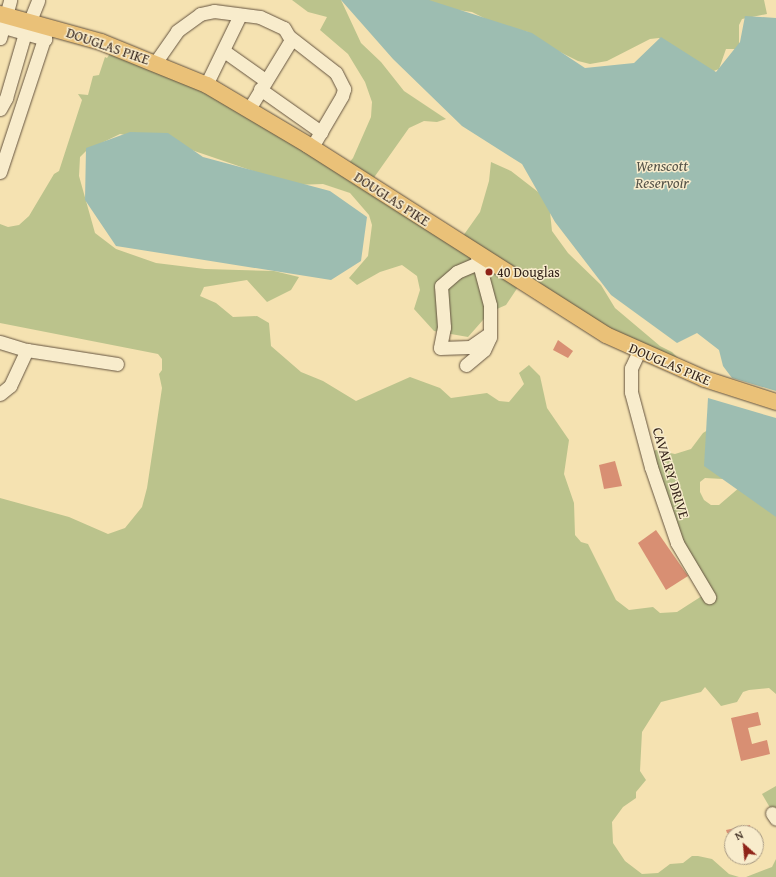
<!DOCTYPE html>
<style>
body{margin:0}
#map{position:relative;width:776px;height:877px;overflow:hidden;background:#f5e2b1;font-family:"Gentium Book Plus",serif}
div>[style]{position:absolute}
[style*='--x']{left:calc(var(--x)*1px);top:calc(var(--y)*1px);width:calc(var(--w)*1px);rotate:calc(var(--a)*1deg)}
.green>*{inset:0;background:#bbc38c}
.water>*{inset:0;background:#9dbdb1}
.building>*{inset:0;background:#d88f73}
.roads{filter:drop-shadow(0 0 1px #655440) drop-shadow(0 0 1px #655440)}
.minor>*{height:13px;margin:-6.5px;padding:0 6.5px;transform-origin:6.5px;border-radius:6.5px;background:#f8eccc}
.major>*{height:16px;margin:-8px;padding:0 8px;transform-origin:8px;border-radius:8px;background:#eac178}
.dots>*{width:11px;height:11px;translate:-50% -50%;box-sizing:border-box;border:2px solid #f8eccc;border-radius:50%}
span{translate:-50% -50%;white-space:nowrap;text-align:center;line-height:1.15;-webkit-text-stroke:3px #f8eccc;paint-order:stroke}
.street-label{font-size:14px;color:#35241a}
.poi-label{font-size:14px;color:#35241a}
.left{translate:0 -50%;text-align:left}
.water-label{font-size:15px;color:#545247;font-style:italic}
.north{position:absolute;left:724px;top:825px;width:40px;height:40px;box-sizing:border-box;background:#f8eccc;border:1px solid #aa9c85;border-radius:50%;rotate:333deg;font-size:11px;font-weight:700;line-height:16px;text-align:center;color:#35241a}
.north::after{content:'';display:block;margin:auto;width:14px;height:18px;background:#8f2418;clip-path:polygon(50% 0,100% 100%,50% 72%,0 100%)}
</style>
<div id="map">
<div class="green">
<div style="clip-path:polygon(292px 0,341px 0,361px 43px,381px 62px,404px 91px,446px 119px,437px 122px,424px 121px,409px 128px,368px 186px,463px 236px,480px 212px,489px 181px,491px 162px,511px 171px,542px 195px,550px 212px,552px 231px,568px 253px,601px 285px,615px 308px,660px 346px,672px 352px,688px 368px,518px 287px,506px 305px,490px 312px,468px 337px,434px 331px,414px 309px,420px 290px,417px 276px,402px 265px,380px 272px,357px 285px,349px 278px,368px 256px,372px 225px,369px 215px,350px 193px,323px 184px,294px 185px,171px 143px,120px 134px,87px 150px,80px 157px,79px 176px,95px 233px,116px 249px,156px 263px,205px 269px,274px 271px,299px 277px,291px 290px,267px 302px,247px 280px,204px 287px,200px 296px,216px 303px,233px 317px,257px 316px,269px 323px,271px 346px,301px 372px,323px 381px,356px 401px,410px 377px,440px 388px,451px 398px,487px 393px,499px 401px,509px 402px,524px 384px,519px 373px,529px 365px,540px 376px,547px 408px,569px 440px,564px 474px,574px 503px,575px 535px,581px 542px,588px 544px,616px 600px,629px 610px,653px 607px,660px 613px,677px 612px,705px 594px,645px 454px,656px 450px,675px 454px,691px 449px,703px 433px,711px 428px,723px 479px,705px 478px,700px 482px,700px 492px,704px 500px,711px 505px,719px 505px,747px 481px,776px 502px,776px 694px,769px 688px,749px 690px,743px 692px,737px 702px,721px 706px,705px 687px,701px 692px,661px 702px,642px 732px,640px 771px,646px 780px,636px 792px,636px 798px,623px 807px,612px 822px,613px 843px,625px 861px,642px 874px,658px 873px,670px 864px,683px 863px,692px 856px,698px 856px,712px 859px,729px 874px,739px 877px,0 877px,0 498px,69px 517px,108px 534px,125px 528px,142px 507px,147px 488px,162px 388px,159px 374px,162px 370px,162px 359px,158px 354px,0 323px,0 224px,8px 227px,19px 225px,29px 216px,54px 174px,59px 171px,82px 100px,78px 94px,88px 95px,93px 76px,99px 75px,105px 57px,107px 58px,113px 49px,157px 65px,348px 164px,353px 158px,371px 117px,372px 102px,365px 82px,348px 54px,320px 30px,327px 17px,308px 12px)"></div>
<div style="clip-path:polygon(422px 0,764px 0,767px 14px,742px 19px,739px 25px,739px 46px,735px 49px,726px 49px,719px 69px,711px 72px,659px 38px,650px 39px,607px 61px,590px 64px,578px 61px,556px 50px,528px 32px,498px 25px,472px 12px,450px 9px)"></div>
<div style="clip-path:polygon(776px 786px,776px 818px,762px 794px)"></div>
<div style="clip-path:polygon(776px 859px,776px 877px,746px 877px,772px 867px)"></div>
</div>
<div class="water">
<div style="clip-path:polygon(341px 0,429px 0,532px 33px,585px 68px,634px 63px,661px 37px,716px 72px,740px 42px,745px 16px,776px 18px,776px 391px,732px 378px,723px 366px,719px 350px,697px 333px,677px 343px,611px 295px,555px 222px,522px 164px,462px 126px,393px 59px)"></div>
<div style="clip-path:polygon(130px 132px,168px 133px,203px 157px,330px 191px,367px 217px,361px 261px,331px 280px,116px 246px,85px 200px,86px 148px)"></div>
<div style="clip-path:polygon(708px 398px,776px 418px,776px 517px,704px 466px)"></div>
</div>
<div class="building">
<div style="clip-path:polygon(558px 340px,573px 351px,568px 358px,553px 350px)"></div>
<div style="clip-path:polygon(615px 461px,622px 486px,604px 489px,599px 465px)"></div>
<div style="clip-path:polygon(656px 530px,688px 576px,666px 590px,638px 543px)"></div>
<div style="clip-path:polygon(758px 712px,761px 725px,748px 728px,752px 744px,767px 740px,770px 754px,741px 761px,731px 718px)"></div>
<div style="clip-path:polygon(750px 825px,752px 833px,727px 833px,726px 830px)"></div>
</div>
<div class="roads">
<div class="minor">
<div style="--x:4;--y:27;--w:43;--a:16.3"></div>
<div style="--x:290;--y:37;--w:58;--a:38"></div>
<div style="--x:336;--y:73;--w:18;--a:63"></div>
<div style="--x:344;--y:89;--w:7;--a:106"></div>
<div style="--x:342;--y:96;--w:59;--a:120.5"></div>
<div style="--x:0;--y:38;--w:39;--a:-75"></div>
<div style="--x:224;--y:51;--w:50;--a:35.3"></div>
<div style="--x:155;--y:63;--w:39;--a:-55"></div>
<div style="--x:177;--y:31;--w:29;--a:-36"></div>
<div style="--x:200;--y:14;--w:14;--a:-12"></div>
<div style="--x:214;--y:11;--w:46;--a:7.4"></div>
<div style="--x:260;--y:17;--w:26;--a:25"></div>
<div style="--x:284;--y:28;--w:14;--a:60"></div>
<div style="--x:291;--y:40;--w:81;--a:121.3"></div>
<div style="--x:206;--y:85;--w:78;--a:-64.1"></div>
<div style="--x:260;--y:89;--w:75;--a:35.2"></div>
<div style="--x:0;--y:109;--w:13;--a:-61"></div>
<div style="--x:6;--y:98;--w:68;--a:-73.7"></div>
<div style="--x:25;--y:33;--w:35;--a:-68"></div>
<div style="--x:0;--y:172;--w:153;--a:-71.7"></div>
<div style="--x:478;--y:263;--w:23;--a:157"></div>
<div style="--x:457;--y:272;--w:21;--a:139"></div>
<div style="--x:441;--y:286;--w:41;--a:85.8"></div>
<div style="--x:444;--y:327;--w:21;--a:101"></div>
<div style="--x:440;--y:348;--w:30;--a:-2"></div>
<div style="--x:470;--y:347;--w:24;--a:-35"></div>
<div style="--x:0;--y:342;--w:28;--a:17"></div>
<div style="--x:27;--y:350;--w:91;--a:8.8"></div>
<div style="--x:639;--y:351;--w:19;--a:115"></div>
<div style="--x:631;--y:368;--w:24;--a:90"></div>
<div style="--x:631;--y:392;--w:78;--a:75.1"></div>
<div style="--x:651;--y:467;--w:80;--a:71.1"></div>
<div style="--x:677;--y:543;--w:63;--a:59.3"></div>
<div style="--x:466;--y:365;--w:23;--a:-40"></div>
<div style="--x:484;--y:350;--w:14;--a:-65"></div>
<div style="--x:490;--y:337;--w:32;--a:-90"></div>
<div style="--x:490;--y:305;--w:51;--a:-104.9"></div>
<div style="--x:0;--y:394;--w:13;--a:-39"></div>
<div style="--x:10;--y:386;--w:40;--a:-65"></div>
<div style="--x:772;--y:813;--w:7;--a:56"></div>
</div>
<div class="major">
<div style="--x:0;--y:14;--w:105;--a:15.5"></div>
<div style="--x:101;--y:42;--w:114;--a:22.1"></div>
<div style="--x:207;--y:85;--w:117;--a:30.7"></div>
<div style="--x:308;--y:145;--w:353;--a:32.5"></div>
<div style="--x:606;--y:335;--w:108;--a:24"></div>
<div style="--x:705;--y:379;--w:75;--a:17.9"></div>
</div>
</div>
<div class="dots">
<div style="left:489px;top:272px;background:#8f2418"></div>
</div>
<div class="street-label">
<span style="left:108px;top:46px;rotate:19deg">DOUGLAS PIKE</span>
<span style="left:392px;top:199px;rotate:33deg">DOUGLAS PIKE</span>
<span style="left:670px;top:364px;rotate:23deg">DOUGLAS PIKE</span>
<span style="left:671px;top:473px;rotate:73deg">CAVALRY DRIVE</span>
</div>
<div class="poi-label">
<span class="left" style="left:497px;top:272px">40 Douglas</span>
</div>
<div class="water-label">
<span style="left:662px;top:174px">Wenscott<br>Reservoir</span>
</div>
<div class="north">N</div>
</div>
